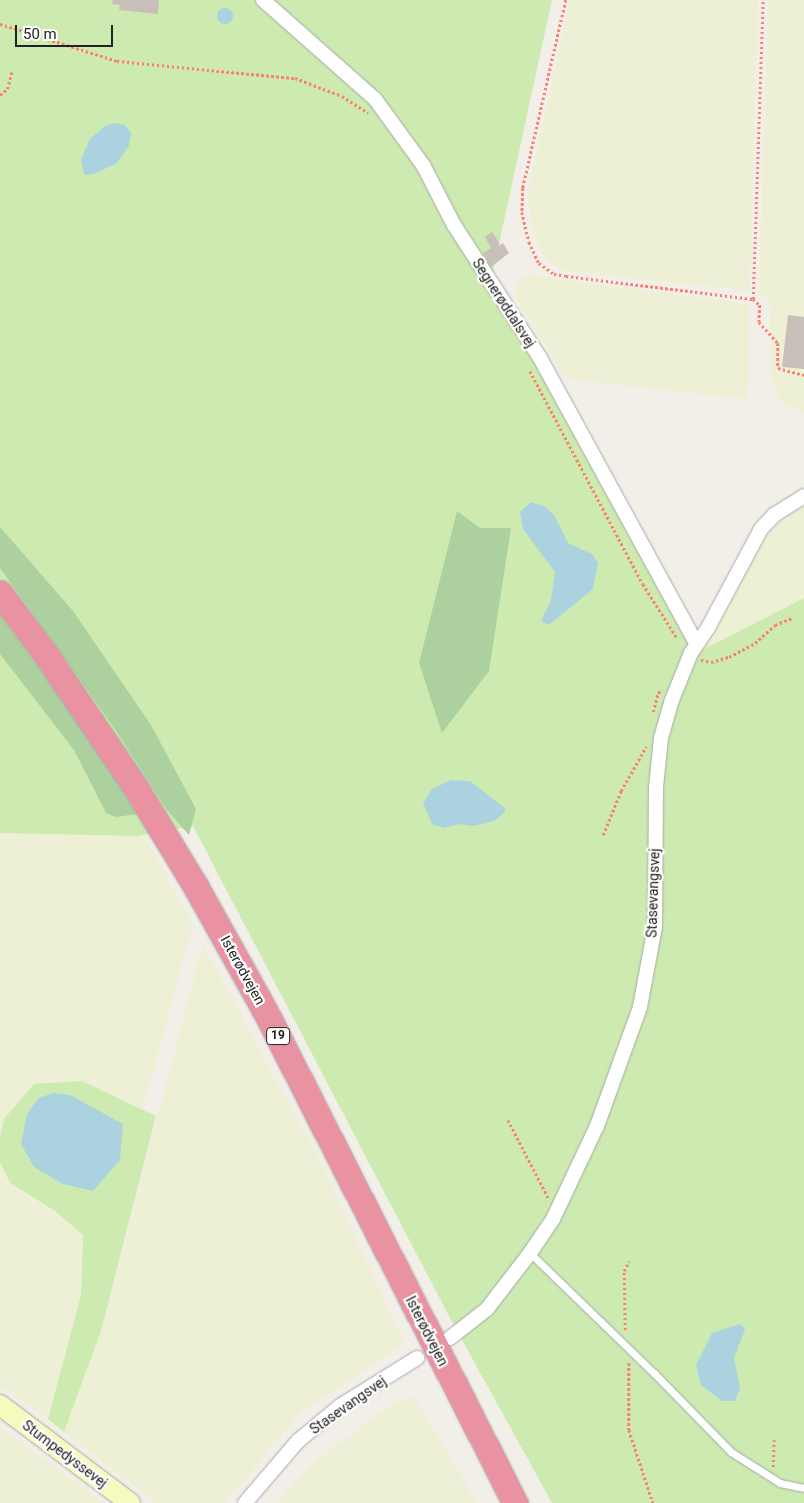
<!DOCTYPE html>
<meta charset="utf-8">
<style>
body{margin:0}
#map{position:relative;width:804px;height:1503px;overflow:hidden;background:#f2efe9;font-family:Roboto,sans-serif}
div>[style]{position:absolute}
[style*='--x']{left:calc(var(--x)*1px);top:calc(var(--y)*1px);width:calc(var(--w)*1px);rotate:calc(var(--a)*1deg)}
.farmland>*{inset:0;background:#eef0d5}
.grass>*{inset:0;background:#cdebb0}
.forest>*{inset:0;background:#add19e}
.water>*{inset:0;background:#aad3df}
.round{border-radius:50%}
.building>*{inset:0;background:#c7bfb8}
.path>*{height:2.5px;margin-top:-1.25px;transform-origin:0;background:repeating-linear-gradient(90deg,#fa8072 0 2.5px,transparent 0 5px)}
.roads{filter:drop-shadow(0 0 1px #a9a9a9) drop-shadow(0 0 1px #a9a9a9)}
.lane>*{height:7px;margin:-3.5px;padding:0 3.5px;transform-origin:3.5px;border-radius:3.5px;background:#fff}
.street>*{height:14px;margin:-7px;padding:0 7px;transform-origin:7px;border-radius:7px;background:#fff}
.secondary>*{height:20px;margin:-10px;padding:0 10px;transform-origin:10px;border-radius:10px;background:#f7fabf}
.highway>*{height:25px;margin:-12.5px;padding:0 12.5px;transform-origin:12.5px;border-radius:12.5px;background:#e892a2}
span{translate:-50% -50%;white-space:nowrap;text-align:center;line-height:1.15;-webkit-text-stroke:4.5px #fff;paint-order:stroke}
.shield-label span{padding:1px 4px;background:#fff;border:1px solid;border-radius:4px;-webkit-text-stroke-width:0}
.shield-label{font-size:12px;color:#222;font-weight:700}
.street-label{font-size:14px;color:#222}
.scale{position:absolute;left:15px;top:25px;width:98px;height:22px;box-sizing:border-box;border:2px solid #222;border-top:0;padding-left:6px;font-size:15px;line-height:18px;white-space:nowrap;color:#222;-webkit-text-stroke:4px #fff;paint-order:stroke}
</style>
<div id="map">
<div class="farmland">
<div style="clip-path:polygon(570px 0,758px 0,750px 291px,566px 271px,552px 265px,544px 256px,535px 239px,527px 196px)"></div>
<div style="clip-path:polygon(768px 0,804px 0,804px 413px,780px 402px,772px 381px,769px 296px,759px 296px)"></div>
<div style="clip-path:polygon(527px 275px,749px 304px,748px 399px,576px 380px,564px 376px,515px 296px,518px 282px)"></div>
<div style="clip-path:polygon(804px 504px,804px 598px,702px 651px,762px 542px,784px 517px)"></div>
<div style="clip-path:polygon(0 833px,144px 835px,193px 924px,143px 1109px,82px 1081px,4px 1119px,0 1137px)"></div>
<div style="clip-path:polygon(203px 944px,319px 1159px,405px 1344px,302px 1411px,225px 1503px,156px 1503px,64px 1432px,101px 1331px)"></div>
<div style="clip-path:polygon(0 1162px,10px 1183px,55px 1211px,83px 1235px,81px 1295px,48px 1419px,0 1386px)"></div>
<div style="clip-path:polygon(414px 1397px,477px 1503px,276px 1503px,316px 1460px,397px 1401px)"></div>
<div style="clip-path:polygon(0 1427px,104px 1503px,0 1503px)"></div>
</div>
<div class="grass">
<div style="clip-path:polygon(0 0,552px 0,492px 276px,698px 652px,804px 598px,804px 1503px,552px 1503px,451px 1320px,193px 826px,138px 836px,0 833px)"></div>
<div style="clip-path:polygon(82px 1081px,156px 1116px,101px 1331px,64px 1432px,48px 1419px,81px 1295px,83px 1235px,55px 1211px,10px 1183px,0 1162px,0 1137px,4px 1119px,34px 1084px)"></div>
</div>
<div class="forest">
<div style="clip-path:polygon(457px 511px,480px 528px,511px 528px,489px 671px,442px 733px,419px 663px)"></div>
<div style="clip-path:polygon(0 527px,73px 611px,151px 725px,196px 809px,189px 835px,166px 809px,115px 729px,0 568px)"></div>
<div style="clip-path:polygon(0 615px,83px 727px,137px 814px,116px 817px,106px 813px,74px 750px,0 654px)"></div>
</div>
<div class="water">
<div class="round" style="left:217px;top:8px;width:16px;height:16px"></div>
<div style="clip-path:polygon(115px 123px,125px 125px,131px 133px,129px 146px,117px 163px,94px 174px,84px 175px,81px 159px,90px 139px,105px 126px)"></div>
<div style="clip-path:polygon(531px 502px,544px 506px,554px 515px,568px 543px,592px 554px,598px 563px,593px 589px,549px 625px,541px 621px,551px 600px,555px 572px,523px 529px,520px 512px)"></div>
<div style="clip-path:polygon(451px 780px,470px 781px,506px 809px,503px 814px,494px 821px,473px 826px,460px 824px,444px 828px,432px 824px,423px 803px,432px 789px)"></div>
<div style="clip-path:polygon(53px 1093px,70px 1095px,123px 1124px,120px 1160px,93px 1191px,63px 1184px,34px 1167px,21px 1144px,27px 1114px,39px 1098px)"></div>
<div style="clip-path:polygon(740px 1324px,745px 1329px,734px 1358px,740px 1388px,735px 1401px,722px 1401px,701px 1385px,696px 1365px,712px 1333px)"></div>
</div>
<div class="building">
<div style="clip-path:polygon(113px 0,159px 0,158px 14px,119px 10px,120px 5px,112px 4px)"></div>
<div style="clip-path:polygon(492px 232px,500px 244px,497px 247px,503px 243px,509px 253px,491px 267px,483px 253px,491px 248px,485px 237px)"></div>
<div style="clip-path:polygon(788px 315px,804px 317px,804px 369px,782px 367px)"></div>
</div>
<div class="path">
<div style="--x:566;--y:0;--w:193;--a:102.9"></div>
<div style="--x:523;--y:188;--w:24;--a:92"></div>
<div style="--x:522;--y:212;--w:31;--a:77"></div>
<div style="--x:529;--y:242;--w:23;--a:65"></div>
<div style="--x:539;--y:263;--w:19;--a:36"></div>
<div style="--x:554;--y:274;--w:12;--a:9"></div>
<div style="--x:566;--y:276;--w:188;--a:7"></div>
<div style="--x:753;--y:299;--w:9;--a:41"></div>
<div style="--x:760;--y:305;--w:17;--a:93"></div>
<div style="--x:759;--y:322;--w:28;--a:48"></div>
<div style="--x:778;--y:343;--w:25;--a:90"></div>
<div style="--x:778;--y:368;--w:27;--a:15"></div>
<div style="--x:0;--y:24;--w:123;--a:17.5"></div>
<div style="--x:117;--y:61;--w:179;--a:5.5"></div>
<div style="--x:295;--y:78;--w:50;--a:21"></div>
<div style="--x:342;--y:96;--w:31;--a:33"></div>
<div style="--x:0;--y:95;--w:9;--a:-41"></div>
<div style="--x:7;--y:89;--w:18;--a:-74"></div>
<div style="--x:753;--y:299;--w:299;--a:-88.1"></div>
<div style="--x:530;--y:371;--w:241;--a:62.1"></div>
<div style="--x:643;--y:584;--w:64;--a:57.8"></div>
<div style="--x:701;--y:660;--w:10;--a:11"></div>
<div style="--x:711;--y:662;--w:19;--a:-16"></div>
<div style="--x:729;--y:657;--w:30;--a:-28"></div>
<div style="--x:755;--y:643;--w:27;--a:-42"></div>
<div style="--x:775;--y:625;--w:18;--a:-22"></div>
<div style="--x:653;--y:712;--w:20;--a:-75"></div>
<div style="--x:658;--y:693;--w:5;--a:-37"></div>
<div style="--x:603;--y:835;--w:48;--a:-67.8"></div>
<div style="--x:621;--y:791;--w:51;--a:-60.4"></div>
<div style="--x:508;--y:1120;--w:89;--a:62.6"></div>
<div style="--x:625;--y:1330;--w:59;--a:-91"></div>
<div style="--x:624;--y:1271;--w:11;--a:-63"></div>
<div style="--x:629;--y:1363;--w:67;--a:90"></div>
<div style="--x:629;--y:1430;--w:77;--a:71.8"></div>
<div style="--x:773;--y:1467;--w:27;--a:-88"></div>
</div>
<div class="roads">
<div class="lane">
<div style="--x:530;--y:1253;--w:173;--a:44.1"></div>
<div style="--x:654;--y:1373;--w:110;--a:45.7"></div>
<div style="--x:731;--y:1452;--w:58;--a:32.3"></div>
<div style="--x:780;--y:1483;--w:25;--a:12"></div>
</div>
<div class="street">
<div style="--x:263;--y:0;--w:149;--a:41.5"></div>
<div style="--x:375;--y:99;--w:82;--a:54"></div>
<div style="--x:423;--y:165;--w:68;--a:62.7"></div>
<div style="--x:454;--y:225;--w:158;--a:57.1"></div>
<div style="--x:540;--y:358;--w:325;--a:61.3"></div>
<div style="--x:450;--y:1338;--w:47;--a:-38.1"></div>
<div style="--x:487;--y:1309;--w:71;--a:-52.5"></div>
<div style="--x:530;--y:1253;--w:41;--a:-55.9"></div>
<div style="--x:553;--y:1219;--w:103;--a:-64.7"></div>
<div style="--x:597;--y:1126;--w:127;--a:-70.1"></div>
<div style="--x:640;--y:1007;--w:81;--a:-79.4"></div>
<div style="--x:655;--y:927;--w:140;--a:-89.6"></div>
<div style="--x:656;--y:787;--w:49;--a:-84.2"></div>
<div style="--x:661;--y:738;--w:40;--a:-74"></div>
<div style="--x:672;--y:700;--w:51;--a:-68"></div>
<div style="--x:691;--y:653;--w:32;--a:-56"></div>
<div style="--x:709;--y:626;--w:110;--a:-61.8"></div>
<div style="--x:761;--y:529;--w:19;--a:-47"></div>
<div style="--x:774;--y:515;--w:36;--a:-32"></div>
<div style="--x:245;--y:1503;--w:82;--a:-49.5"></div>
<div style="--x:298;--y:1441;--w:55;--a:-39.8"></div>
<div style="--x:340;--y:1406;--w:91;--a:-31.9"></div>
</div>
<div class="secondary">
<div style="--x:0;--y:1405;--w:163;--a:37"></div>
</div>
<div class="highway">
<div style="--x:0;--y:593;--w:79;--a:53.3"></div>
<div style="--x:47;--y:656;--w:156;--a:56"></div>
<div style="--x:134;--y:785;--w:119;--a:58.7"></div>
<div style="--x:196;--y:887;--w:142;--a:60.9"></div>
<div style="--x:265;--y:1011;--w:552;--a:63.06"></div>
</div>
</div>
<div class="shield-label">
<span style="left:278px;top:1036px">19</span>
</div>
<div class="street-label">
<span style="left:504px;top:303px;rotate:57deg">Segnerøddalsvej</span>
<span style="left:653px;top:893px;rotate:-88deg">Stasevangsvej</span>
<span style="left:243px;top:970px;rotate:61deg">Isterødvejen</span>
<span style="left:427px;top:1331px;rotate:63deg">Isterødvejen</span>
<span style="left:348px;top:1405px;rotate:-35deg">Stasevangsvej</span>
<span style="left:65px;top:1454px;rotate:37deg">Stumpedyssevej</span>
</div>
<div class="scale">50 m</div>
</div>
